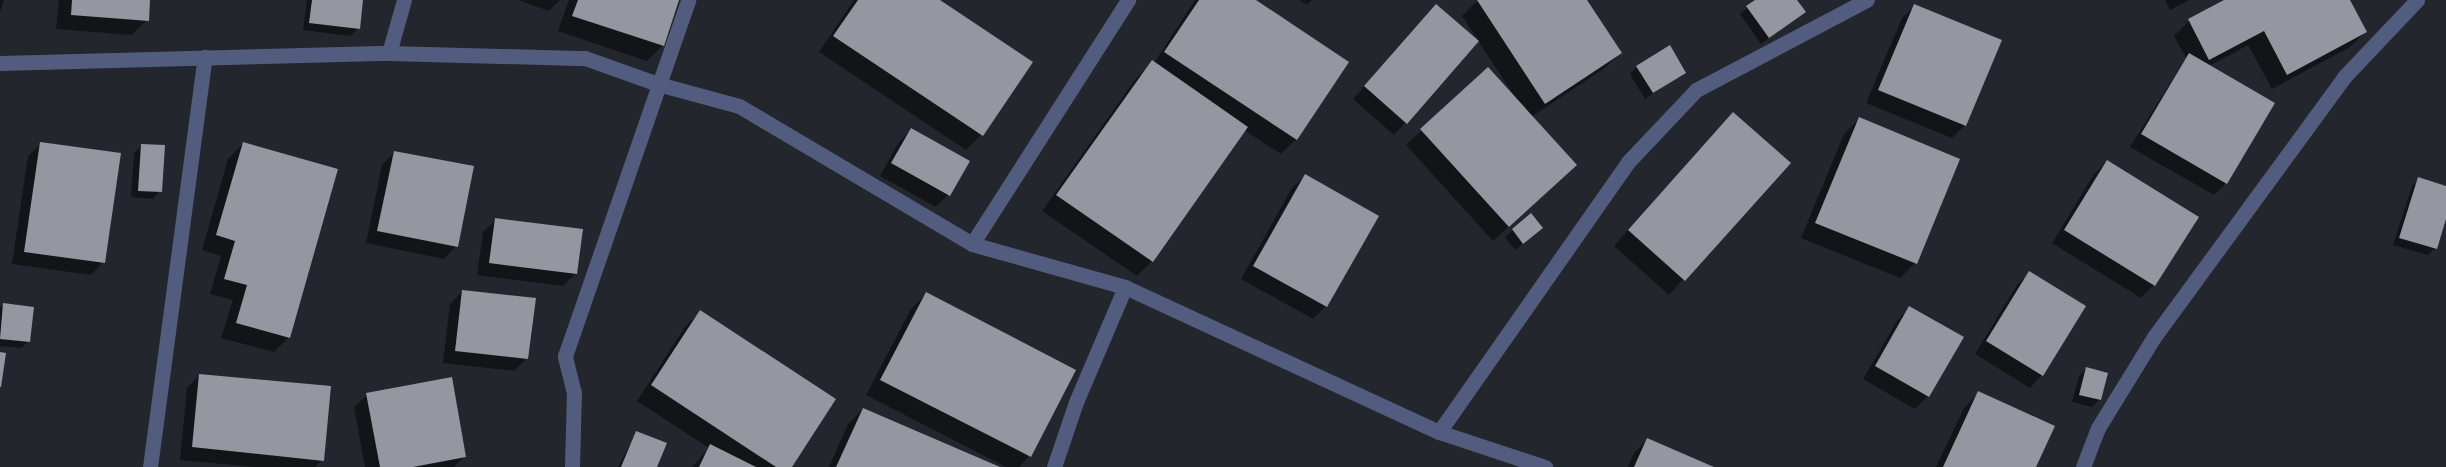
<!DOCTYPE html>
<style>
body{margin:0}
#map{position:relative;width:2446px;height:467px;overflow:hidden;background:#23262d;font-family:Raleway,sans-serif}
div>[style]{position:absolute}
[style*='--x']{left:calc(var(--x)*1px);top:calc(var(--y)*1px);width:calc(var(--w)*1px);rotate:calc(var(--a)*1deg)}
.shadow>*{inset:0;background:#0007}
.building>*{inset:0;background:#9497a0}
.minor>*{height:15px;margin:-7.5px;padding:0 7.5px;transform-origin:7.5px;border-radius:7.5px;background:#525c7e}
span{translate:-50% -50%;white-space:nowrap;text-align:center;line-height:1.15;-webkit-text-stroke:6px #1a1c23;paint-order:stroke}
</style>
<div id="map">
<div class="shadow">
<div style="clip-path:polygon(0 0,4px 0,0 12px)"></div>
<div style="clip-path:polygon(59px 0,149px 0,147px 20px,132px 35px,56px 29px)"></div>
<div style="clip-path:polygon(307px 0,362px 0,358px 28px,351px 36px,303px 30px)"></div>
<div style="clip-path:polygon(518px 0,560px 0,549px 11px)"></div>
<div style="clip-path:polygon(569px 0,678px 0,663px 45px,647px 61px,558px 31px)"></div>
<div style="clip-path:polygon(854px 0,938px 0,1031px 62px,981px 135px,966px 150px,819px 52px)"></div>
<div style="clip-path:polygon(1195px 0,1253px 0,1296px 139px,1281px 154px,1244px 130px,1152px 261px,1137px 276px,1042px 211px,1137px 77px,1154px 63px)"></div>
<div style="clip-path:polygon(1299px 0,1312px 0,1307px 5px)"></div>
<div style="clip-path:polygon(1478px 0,1585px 0,1620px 53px,1605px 68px,1531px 117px,1560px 180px,1493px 241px,1406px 145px,1487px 69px,1515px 97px,1462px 16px)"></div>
<div style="clip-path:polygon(1757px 0,1795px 0,1804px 12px,1761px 44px,1740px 14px)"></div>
<div style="clip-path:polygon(2165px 0,2189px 0,2170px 10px)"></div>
<div style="clip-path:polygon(2227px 0,2348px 0,2365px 32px,2350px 47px,2272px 89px,2248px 45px,2209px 66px,2226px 183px,2214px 195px,2130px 147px,2186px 58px,2174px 36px,2189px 21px)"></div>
<div style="clip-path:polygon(1436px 6px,1406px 122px,1394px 135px,1353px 99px)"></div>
<div style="clip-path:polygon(1915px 6px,2000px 41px,1964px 126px,1952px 138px,1866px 103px,1902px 18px)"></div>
<div style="clip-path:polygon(1637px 67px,1684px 73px,1645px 99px,1630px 74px)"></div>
<div style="clip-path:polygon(1859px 119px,1958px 160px,1915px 263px,1900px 278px,1801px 238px,1844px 134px)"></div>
<div style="clip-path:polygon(1718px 129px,1788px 163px,1669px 295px,1614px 246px)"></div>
<div style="clip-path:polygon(911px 130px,948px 195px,936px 207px,880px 176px,899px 142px)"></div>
<div style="clip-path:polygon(41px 144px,103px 262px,91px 275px,12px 264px,28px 156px)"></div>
<div style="clip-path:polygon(243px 144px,289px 337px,274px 352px,221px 338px,233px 300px,210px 294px,221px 256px,202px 250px,228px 159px)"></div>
<div style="clip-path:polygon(142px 145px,160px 191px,153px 199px,131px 197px,134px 153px)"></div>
<div style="clip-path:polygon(395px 152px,456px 246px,444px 259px,366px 243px,382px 165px)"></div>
<div style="clip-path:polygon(2107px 162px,2154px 285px,2141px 298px,2052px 243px,2094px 174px)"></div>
<div style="clip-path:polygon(1305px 176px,1377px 216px,1326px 306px,1313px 319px,1241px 279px,1292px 188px)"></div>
<div style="clip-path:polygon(2419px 179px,2446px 188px,2446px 214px,2435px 248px,2428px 255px,2393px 245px,2412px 186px)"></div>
<div style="clip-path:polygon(1531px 215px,1534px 235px,1515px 250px,1505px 237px)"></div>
<div style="clip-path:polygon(496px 220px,576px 273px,563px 286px,477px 275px,483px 232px)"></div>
<div style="clip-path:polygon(2030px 273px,2042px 375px,2030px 388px,1975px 354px,2017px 285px)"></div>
<div style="clip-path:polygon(463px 291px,527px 358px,514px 371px,443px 363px,450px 304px)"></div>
<div style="clip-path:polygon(926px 294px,1029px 456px,1019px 467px,1006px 467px,866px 395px,911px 309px)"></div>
<div style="clip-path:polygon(4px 305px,29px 341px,21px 348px,0 346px,0 308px)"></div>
<div style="clip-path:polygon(1909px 308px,1962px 337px,1928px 396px,1915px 409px,1863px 379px,1897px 321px)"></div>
<div style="clip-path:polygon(700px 312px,790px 467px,692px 467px,709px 448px,637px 401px,685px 327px)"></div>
<div style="clip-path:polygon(2086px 369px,2100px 399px,2092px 407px,2072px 402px,2079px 376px)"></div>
<div style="clip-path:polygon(199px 376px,322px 460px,315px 467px,255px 467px,180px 460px,187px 388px)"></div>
<div style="clip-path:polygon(1979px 393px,2034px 467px,1936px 467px,1964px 408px)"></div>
<div style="clip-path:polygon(367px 395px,464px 457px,454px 467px,365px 467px,354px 407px)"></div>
<div style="clip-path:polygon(863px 409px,997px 467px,829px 467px,848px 424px)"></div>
<div style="clip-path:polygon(637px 432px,656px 467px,618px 467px)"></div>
<div style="clip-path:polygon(1647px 440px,1711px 467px,1628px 467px,1634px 453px)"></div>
</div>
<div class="building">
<div style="clip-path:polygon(72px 0,150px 0,149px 21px,71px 15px)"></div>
<div style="clip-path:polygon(312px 0,363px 0,360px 29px,309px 23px)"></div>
<div style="clip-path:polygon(578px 0,679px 0,664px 46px,572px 16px)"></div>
<div style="clip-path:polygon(858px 0,940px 0,1033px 62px,983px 136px,833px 36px)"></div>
<div style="clip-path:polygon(1199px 0,1256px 0,1349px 62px,1297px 140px,1164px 52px)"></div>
<div style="clip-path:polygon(1477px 0,1587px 0,1622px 53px,1545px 104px)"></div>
<div style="clip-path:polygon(1755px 0,1797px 0,1806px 12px,1769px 38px,1746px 6px)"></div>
<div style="clip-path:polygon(2224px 0,2350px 0,2367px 32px,2287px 75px,2264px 31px,2209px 60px,2188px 19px)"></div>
<div style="clip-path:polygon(1436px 4px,1479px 41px,1407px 124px,1364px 86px)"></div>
<div style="clip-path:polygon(1914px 4px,2002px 40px,1966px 126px,1878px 90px)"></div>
<div style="clip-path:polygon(1670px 45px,1686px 73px,1653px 93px,1636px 66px)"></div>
<div style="clip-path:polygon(2189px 53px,2275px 103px,2227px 184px,2141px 134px)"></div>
<div style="clip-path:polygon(1152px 60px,1248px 127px,1153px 262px,1056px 195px)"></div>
<div style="clip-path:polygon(1488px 67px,1577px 165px,1509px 227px,1420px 129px)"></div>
<div style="clip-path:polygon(1733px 112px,1791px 163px,1685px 281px,1628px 230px)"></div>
<div style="clip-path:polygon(1859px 117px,1960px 159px,1917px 264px,1815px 223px)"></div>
<div style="clip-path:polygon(911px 128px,970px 161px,950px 196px,891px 163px)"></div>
<div style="clip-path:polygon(40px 142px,121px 153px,105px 263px,24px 252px)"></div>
<div style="clip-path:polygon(243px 142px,338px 169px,290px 338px,236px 323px,247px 285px,224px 279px,235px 241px,216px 235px)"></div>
<div style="clip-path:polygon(141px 144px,165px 145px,162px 192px,138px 191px)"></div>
<div style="clip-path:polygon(394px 151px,474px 166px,458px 247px,377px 231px)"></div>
<div style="clip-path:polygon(2107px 160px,2199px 217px,2155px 286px,2064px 230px)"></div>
<div style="clip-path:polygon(1305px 174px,1379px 216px,1327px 307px,1253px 266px)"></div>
<div style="clip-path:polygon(2418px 177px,2446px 186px,2446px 219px,2437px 249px,2399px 238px)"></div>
<div style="clip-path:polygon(1531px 213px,1543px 228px,1523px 244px,1512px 229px)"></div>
<div style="clip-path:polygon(495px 218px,583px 229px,577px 274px,489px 263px)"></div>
<div style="clip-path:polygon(2029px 271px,2086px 306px,2043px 376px,1986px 341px)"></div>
<div style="clip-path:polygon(462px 290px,536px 298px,528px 359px,455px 351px)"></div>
<div style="clip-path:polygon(926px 292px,1076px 370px,1031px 457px,880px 380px)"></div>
<div style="clip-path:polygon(3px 303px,34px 307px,30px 342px,0 339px)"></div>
<div style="clip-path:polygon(1909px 306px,1964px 337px,1929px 397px,1875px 366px)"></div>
<div style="clip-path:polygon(700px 310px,836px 399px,792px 467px,776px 467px,651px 385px)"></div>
<div style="clip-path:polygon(0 352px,6px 353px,1px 387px,0 387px)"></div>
<div style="clip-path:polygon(2086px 367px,2108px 373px,2101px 400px,2079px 395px)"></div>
<div style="clip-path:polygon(199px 374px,331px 386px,324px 461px,192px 447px)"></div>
<div style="clip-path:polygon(452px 377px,466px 457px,413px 467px,380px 467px,366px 393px)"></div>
<div style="clip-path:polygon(1978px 391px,2055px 426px,2036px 467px,1943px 467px)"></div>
<div style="clip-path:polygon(863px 408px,1000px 467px,836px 467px)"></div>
<div style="clip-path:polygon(636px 431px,667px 443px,657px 467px,621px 467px)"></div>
<div style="clip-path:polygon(1647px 438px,1714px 467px,1634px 467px)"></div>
<div style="clip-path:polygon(710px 444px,756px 467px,699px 467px)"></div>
</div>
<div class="minor">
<div style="--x:389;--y:53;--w:55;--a:-74.2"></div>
<div style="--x:0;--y:63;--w:389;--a:-1.5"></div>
<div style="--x:389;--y:53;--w:196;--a:1.5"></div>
<div style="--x:585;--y:58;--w:77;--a:19.6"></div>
<div style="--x:658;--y:84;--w:84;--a:15.2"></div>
<div style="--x:739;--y:106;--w:271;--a:30.6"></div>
<div style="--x:972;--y:244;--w:159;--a:15.7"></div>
<div style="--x:1125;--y:287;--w:346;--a:24.8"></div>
<div style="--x:1439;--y:432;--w:112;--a:18.3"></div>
<div style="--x:972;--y:244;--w:290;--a:-57.4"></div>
<div style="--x:1439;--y:432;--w:330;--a:-55"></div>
<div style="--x:1628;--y:162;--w:99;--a:-46.6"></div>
<div style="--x:1696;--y:90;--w:193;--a:-27.8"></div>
<div style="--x:150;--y:467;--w:414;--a:-82.4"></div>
<div style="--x:572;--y:467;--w:74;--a:-88.5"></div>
<div style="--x:574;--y:393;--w:38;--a:-104"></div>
<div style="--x:565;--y:356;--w:377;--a:-70.9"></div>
<div style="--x:1054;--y:467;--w:69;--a:-71.3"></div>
<div style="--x:1076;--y:402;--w:125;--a:-66.9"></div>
<div style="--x:2083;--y:467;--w:42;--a:-69"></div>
<div style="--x:2098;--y:428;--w:107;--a:-58.4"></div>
<div style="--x:2154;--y:337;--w:322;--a:-53.8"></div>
<div style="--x:2344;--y:77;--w:106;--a:-46.5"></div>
</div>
</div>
